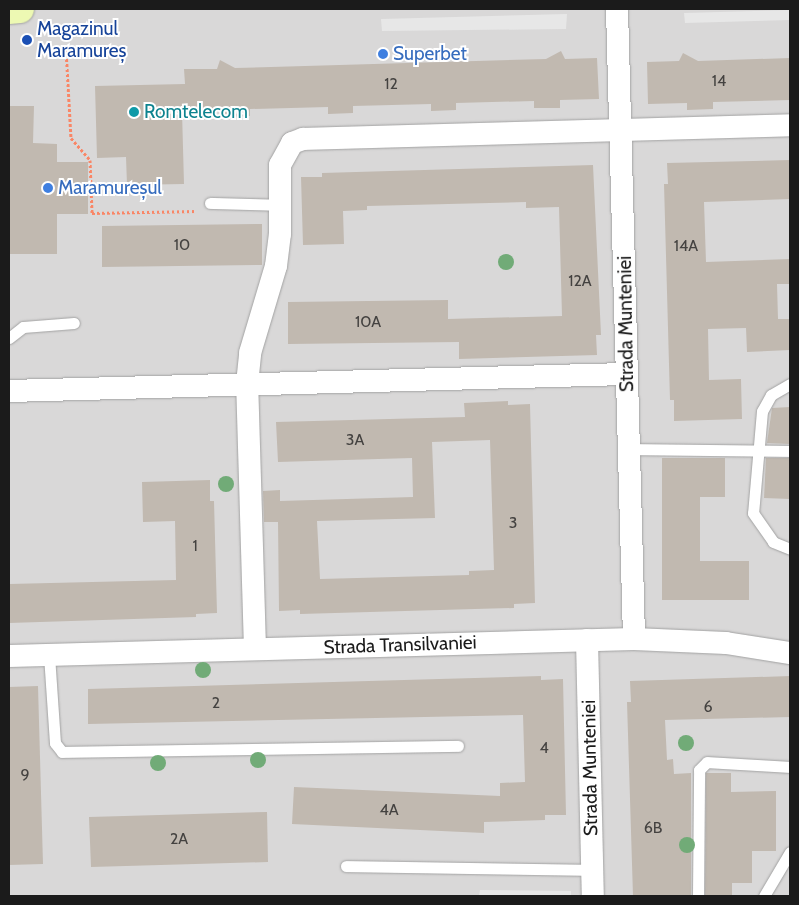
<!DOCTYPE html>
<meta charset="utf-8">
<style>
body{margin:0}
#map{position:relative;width:799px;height:905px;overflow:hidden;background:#edeae0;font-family:Cabin,sans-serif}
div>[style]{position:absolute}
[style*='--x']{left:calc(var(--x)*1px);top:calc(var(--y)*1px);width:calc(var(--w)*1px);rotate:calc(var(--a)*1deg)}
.residential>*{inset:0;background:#d9d8d8}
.parking>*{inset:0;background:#e7e7e7}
.building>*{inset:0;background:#c1b9b0}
.path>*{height:3px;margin-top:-1.5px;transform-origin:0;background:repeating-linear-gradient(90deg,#f98666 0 2.5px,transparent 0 5px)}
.roads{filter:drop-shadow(0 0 1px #a2a2a2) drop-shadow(0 0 1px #a2a2a2)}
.lane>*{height:11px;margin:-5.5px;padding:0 5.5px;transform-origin:5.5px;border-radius:5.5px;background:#fff}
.street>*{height:22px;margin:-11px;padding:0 11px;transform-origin:11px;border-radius:11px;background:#fff}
.secondary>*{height:28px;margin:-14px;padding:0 14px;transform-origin:14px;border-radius:14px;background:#edf9b3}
.trees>*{width:16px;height:16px;margin:-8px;border-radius:50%;background:#71ab77}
.dots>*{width:14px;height:14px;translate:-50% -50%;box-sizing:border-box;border:2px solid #fff;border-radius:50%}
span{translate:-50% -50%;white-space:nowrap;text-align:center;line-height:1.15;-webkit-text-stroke:4px #fff;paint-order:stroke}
.number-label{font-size:16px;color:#444240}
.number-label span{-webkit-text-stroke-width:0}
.transit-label{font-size:19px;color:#164399}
.left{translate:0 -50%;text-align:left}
.shop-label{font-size:19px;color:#366cbe}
.culture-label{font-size:19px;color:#0d838f}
.street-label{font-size:19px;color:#1b1b1b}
.frame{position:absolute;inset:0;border:10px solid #1b1b1b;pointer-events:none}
</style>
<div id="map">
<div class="residential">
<div style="clip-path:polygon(9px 9px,790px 9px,790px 896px,9px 896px)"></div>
</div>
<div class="parking">
<div style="clip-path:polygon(790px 10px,790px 20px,685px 23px,684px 13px)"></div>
<div style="clip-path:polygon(567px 14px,566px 29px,382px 31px,381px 19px)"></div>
<div style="clip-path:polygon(480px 890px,571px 891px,571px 896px,479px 896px)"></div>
</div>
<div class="building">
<div style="clip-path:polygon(561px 51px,565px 59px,597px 58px,599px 99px,560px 100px,560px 108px,534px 108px,534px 101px,456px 103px,456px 110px,431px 111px,431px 104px,353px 106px,353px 113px,328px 114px,328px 107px,250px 109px,250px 116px,225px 117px,224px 110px,182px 111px,184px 184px,127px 185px,126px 157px,97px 158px,95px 86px,185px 84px,184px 69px,217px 69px,220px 60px,235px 68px,546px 59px)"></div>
<div style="clip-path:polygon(683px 53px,698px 61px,790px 58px,790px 100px,713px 102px,713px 109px,687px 110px,687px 103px,648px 104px,647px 62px,679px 61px)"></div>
<div style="clip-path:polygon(9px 106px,34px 106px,33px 143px,57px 144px,57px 162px,88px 162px,88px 214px,57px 214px,57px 254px,9px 254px)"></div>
<div style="clip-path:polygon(790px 160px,790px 199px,704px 202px,706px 262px,790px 259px,790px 284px,777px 284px,778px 319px,790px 319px,790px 350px,747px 352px,746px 328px,708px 329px,709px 380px,741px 379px,742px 419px,674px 421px,674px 400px,670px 400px,664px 184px,668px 184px,667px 163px)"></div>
<div style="clip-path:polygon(593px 165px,601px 335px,596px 335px,597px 355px,459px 359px,459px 342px,288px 344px,288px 302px,448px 300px,448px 319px,562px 316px,559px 207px,526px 208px,526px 202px,367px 206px,367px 210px,343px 211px,344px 244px,303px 245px,301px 177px,322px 177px,322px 173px)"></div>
<div style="clip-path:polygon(262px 224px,262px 265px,102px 267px,102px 226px)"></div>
<div style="clip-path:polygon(evenodd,508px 401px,508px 405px,530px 404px,535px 603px,514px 604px,514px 608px,300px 614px,300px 610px,279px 611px,278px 522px,264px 522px,263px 491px,280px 490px,280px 501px,413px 497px,412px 458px,278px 462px,276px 422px,465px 417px,464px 403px,508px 401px,490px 440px,494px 570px,469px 571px,469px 575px,320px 579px,317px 521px,435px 518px,432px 442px,490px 440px)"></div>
<div style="clip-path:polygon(790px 407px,790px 444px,767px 443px,772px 408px)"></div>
<div style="clip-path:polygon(662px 458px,725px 458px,725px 497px,700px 497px,700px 561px,749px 561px,749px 600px,662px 600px)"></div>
<div style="clip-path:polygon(766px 458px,790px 458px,790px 499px,764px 498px)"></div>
<div style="clip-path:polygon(210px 480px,210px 501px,214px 501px,217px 613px,196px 614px,196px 617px,9px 623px,9px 584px,176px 580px,175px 521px,143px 522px,142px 482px)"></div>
<div style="clip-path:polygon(541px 676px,541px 680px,563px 679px,566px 815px,545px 815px,545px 820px,484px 822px,484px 833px,292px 824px,294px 787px,500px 796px,500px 783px,525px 782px,523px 715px,88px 724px,88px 689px)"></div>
<div style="clip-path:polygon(790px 676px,790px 717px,665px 720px,667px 760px,673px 759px,674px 774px,691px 773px,691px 896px,633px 896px,627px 702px,631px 702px,630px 681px)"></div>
<div style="clip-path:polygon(38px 686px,43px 864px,9px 865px,9px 687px)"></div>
<div style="clip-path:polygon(706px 773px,731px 773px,731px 792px,776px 791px,776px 851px,752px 851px,752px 883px,732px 883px,732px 896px,705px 896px)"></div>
<div style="clip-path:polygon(267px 812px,268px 862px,91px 867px,89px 817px)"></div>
</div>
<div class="path">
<div style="--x:66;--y:49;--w:89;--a:86.8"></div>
<div style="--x:71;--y:138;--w:29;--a:49"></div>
<div style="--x:90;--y:160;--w:53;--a:87.8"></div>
<div style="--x:92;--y:213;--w:105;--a:-1.1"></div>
</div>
<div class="roads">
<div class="lane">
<div style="--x:210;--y:203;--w:70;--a:1.6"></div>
<div style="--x:9;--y:338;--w:18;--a:-38"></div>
<div style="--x:23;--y:327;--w:51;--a:-4.5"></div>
<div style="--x:790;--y:384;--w:22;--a:150"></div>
<div style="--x:771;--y:395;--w:18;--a:119"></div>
<div style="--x:762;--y:411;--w:102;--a:95"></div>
<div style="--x:753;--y:513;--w:35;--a:55"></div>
<div style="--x:773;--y:542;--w:18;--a:22"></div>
<div style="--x:629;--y:449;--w:161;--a:0.7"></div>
<div style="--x:49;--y:655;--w:88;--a:86.1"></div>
<div style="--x:55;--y:743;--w:11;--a:52"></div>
<div style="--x:62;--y:752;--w:396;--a:-0.9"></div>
<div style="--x:346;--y:866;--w:247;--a:0.9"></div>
<div style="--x:698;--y:896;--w:126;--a:-89.5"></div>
<div style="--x:699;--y:770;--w:11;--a:-45"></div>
<div style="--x:707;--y:762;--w:83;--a:3.4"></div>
<div style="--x:764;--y:896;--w:51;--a:-59.4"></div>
</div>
<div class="street">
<div style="--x:617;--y:9;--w:630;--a:88.45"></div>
<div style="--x:9;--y:391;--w:618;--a:-1.58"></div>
<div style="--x:587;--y:640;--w:256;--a:88.7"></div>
<div style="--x:255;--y:649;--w:265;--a:-91.7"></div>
<div style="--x:247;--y:384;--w:31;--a:-84"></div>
<div style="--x:250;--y:353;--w:91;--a:-73.4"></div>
<div style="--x:276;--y:266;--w:32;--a:-83"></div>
<div style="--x:280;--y:234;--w:69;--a:-90"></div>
<div style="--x:280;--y:165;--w:25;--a:-61"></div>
<div style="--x:292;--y:143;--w:12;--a:-20"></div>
<div style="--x:303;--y:139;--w:487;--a:-1.6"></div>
<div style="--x:9;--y:656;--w:625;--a:-1.56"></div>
<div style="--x:634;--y:639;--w:92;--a:2.5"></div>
<div style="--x:726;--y:643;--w:65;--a:8.9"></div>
</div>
<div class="secondary">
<div style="--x:9;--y:10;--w:11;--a:-5"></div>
</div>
</div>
<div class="trees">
<div style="left:506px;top:262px"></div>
<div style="left:226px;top:484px"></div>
<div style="left:203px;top:670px"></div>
<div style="left:686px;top:743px"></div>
<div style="left:258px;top:760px"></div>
<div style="left:158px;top:763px"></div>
<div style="left:687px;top:845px"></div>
</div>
<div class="dots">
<div style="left:27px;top:40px;background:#1a4fb4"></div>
<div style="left:383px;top:54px;background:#3f7fe0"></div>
<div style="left:134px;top:112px;background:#0f9aa8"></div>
<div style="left:48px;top:188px;background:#3f7fe0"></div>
</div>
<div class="number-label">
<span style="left:719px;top:81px">14</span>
<span style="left:391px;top:84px">12</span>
<span style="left:182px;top:245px">10</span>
<span style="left:686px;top:246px">14A</span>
<span style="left:580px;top:281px">12A</span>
<span style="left:368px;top:322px">10A</span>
<span style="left:355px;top:440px">3A</span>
<span style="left:513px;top:523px">3</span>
<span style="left:195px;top:546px">1</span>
<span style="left:216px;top:703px">2</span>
<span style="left:708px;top:707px">6</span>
<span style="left:544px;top:748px">4</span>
<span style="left:25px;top:775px">9</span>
<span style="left:389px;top:810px">4A</span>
<span style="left:653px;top:828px">6B</span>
<span style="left:179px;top:839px">2A</span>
</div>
<div class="transit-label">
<span class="left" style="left:37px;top:40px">Magazinul<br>Maramureș</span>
</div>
<div class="shop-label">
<span class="left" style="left:393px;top:54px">Superbet</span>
<span class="left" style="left:58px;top:188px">Maramureșul</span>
</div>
<div class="culture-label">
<span class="left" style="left:144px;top:112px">Romtelecom</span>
</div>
<div class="street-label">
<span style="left:626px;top:324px;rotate:-91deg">Strada Munteniei</span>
<span style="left:400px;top:645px;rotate:-2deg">Strada Transilvaniei</span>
<span style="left:590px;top:768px;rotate:-91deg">Strada Munteniei</span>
</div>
<div class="frame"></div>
</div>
